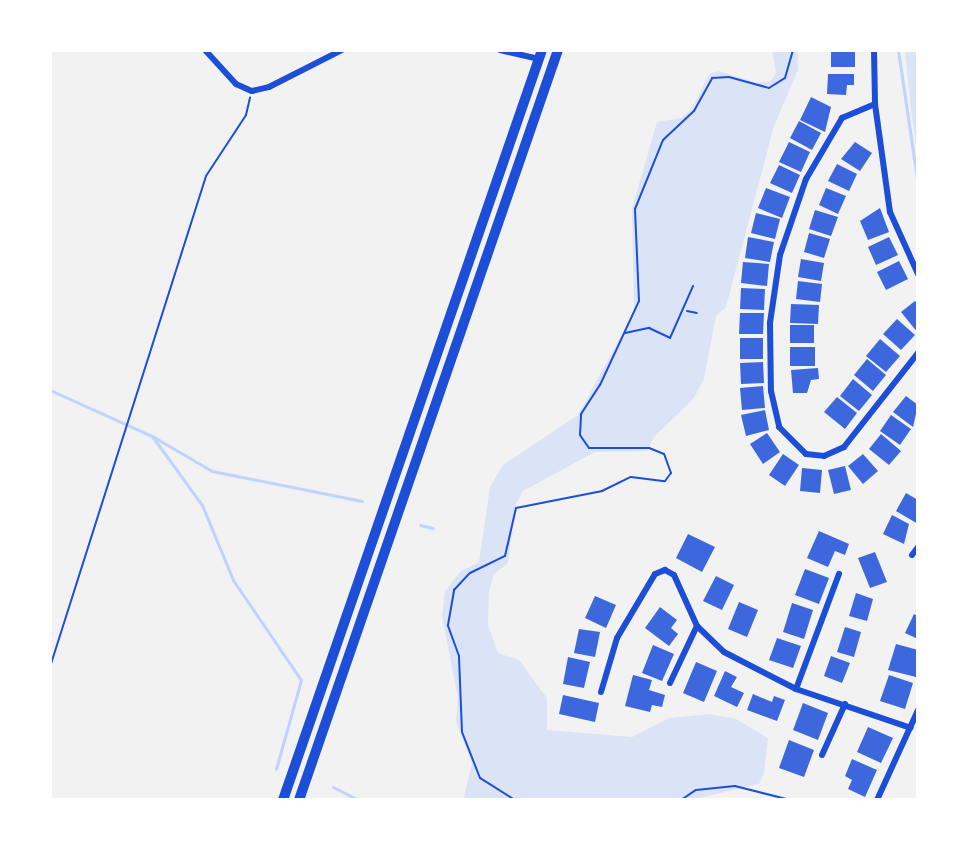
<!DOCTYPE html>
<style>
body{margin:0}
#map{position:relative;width:968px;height:850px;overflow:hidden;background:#f2f2f2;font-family:"Archivo Narrow",sans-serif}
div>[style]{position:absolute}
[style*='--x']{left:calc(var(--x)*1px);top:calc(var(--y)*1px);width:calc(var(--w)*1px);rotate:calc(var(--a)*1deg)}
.green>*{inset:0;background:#dbe4f7}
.stream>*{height:3px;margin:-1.5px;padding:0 1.5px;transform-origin:1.5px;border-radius:1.5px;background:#bfd3fe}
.building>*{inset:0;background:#3d67dc}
.path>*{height:2px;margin:-1px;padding:0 1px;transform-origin:1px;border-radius:1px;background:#1d4ed8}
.minor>*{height:6px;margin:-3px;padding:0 3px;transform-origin:3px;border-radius:3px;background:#1d4ed8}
.trunk>*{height:10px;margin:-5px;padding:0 5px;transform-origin:5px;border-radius:5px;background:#1d4ed8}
span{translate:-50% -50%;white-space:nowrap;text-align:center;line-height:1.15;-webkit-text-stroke:6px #fff;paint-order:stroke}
.frame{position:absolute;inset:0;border:52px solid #fff;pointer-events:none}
</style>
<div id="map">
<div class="green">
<div style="clip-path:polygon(772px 50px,798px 50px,798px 70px,774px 126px,726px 307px,716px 316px,704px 379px,694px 398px,654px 437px,647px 451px,595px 452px,523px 491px,516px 504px,508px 563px,494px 574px,489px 591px,488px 625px,498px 653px,519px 660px,547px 698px,547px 730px,632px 737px,669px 718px,709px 714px,736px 719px,768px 738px,764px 773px,759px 784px,691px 800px,463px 800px,472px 764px,456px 721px,458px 699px,442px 616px,445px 591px,461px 571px,479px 562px,490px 487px,503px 465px,578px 415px,634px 312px,632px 208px,657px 122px,681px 118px,692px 109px,709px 74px,719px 71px,757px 83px,771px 81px,776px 73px)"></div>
<div style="clip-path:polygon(905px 50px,918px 50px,918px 160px,911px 110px)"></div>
</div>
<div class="stream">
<div style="--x:898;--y:50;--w:136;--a:81.6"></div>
<div style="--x:50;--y:390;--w:112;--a:24.3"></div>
<div style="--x:152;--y:436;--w:69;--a:30.3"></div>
<div style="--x:212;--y:471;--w:153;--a:11.3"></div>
<div style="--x:152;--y:436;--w:85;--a:54.1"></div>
<div style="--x:202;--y:505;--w:81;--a:67.5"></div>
<div style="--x:233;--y:580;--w:121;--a:55.8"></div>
<div style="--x:301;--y:680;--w:92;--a:105.7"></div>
<div style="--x:420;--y:525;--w:13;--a:13"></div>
<div style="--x:333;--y:787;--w:28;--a:27"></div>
</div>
<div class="building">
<div style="clip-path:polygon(831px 50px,855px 50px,855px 67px,831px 67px)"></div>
<div style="clip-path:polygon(828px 74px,854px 74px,854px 85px,847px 85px,846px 95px,827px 94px)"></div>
<div style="clip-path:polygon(811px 97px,831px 107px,825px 132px,800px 120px)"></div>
<div style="clip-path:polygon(799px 121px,821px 133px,812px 150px,790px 138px)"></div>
<div style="clip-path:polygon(789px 142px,810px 152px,801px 172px,779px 162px)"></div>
<div style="clip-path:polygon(855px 142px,872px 153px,860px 171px,841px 159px)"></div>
<div style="clip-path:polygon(837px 164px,857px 174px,849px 191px,828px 181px)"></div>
<div style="clip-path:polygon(779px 165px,800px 175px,792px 193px,770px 183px)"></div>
<div style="clip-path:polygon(766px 188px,790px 197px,782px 218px,758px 208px)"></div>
<div style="clip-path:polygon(826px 188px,846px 196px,838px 214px,819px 205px)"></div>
<div style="clip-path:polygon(880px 208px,889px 232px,868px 240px,860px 221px)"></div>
<div style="clip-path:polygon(815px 210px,838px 217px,831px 236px,809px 229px)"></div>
<div style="clip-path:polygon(756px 213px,780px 219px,775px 239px,751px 233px)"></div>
<div style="clip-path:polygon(809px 233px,830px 239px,824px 258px,804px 252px)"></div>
<div style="clip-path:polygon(748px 237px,774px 242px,770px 262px,745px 258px)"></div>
<div style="clip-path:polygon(889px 237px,898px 255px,876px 265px,868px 247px)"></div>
<div style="clip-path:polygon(801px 259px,824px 263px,821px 281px,798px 277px)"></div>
<div style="clip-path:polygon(899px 261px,908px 279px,886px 290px,877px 272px)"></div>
<div style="clip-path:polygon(743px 262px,769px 264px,767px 286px,741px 283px)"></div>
<div style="clip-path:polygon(798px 281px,822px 284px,820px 302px,796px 299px)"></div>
<div style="clip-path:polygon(741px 288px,765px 289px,764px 310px,740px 309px)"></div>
<div style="clip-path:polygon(915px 301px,918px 304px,918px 333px,901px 312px)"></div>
<div style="clip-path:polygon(791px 304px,819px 305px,818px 324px,790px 323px)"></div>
<div style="clip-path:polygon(740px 313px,764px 313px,763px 334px,739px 334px)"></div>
<div style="clip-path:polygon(897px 319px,915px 335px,901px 350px,883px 334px)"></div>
<div style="clip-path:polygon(790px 325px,814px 325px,814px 343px,790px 343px)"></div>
<div style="clip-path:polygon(740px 338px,763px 338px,763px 359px,740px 359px)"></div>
<div style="clip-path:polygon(880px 339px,900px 356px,886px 372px,866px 356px)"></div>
<div style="clip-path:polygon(790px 347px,815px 347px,815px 366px,790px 366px)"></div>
<div style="clip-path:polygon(867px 359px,886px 375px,873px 391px,854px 375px)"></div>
<div style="clip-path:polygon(763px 362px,764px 383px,741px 384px,740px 363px)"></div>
<div style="clip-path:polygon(818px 368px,819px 379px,811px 380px,807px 393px,793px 393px,791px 370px)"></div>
<div style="clip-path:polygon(853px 379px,872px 395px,859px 411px,840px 396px)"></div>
<div style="clip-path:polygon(763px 386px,765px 408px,742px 410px,740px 388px)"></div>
<div style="clip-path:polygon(906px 396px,918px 405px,913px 427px,893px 412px)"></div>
<div style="clip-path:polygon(837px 397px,857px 413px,845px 429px,824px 412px)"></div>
<div style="clip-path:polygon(765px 410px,769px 430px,746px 436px,741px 415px)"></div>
<div style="clip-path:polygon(891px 415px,911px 429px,900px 445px,880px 431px)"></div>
<div style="clip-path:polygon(767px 433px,780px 452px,763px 464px,750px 444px)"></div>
<div style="clip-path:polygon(881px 434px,901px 451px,889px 465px,869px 449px)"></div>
<div style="clip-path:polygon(783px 454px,799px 465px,785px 486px,769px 475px)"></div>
<div style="clip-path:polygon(863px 454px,878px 471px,863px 484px,848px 466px)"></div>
<div style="clip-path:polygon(845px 466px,851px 490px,834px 494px,828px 470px)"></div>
<div style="clip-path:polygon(802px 468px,822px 470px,820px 493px,800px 491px)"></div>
<div style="clip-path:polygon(906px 493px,918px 500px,918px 524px,896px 511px)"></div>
<div style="clip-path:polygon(892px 515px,909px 524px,904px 544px,883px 534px)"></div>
<div style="clip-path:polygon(819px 531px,849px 544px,845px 555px,835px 551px,828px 567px,807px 558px)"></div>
<div style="clip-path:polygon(688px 534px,715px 547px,702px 572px,676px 558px)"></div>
<div style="clip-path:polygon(875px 552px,887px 582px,870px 588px,858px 558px)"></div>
<div style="clip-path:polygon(805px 569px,829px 578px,819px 604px,795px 595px)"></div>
<div style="clip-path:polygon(716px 576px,734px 585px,722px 610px,703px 601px)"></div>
<div style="clip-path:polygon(856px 593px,873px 599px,867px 621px,849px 616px)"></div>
<div style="clip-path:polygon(595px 596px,616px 605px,606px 628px,585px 618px)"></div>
<div style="clip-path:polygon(739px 602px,758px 610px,747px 637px,728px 629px)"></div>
<div style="clip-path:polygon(792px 603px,813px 610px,804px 639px,783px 632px)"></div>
<div style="clip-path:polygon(660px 607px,677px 620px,671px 628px,678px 634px,669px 646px,645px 628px)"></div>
<div style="clip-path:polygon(914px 614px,918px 616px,918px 639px,905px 633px)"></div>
<div style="clip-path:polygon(845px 627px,861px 632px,854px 657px,837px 652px)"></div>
<div style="clip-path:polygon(579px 629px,600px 632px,595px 657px,574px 653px)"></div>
<div style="clip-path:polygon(777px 638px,801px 646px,793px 668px,769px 660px)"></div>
<div style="clip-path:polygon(896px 644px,918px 650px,916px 677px,888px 670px)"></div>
<div style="clip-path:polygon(653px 645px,674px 654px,662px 681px,642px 673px)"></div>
<div style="clip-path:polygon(831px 656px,850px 663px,842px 683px,824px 676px)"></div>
<div style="clip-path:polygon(568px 657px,590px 662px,584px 688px,563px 684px)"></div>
<div style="clip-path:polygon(696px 662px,717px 671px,704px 702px,683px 693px)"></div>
<div style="clip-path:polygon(725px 671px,737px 677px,731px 687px,744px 693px,737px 707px,714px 696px)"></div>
<div style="clip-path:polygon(633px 675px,652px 680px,649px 690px,665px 695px,662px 707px,652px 705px,650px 712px,625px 706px)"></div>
<div style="clip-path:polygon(889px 675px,913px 683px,905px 709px,880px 701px)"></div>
<div style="clip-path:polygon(753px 694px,772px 702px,774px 696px,785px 700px,777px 721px,747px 710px)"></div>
<div style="clip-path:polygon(563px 695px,599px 703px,595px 722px,559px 714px)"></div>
<div style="clip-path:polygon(803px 703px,828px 713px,818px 740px,793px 730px)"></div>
<div style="clip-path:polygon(868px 727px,893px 738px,881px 763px,857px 752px)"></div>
<div style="clip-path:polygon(789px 740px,814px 750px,804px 777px,779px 768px)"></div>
<div style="clip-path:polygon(852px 759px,877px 770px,865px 797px,848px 789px,852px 780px,845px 776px)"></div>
</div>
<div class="path">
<div style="--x:917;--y:50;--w:4;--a:76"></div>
<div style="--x:687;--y:311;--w:10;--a:11"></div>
<div style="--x:625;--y:333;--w:25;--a:-12"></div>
<div style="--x:649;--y:328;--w:23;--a:25"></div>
<div style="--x:670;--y:338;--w:57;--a:-66.1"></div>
<div style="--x:50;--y:667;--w:515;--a:-72.37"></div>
<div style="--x:206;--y:176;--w:73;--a:-56.7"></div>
<div style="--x:246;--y:115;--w:18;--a:-77"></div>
<div style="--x:515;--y:800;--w:41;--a:-147.8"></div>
<div style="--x:480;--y:778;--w:49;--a:-111.4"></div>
<div style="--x:462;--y:732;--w:76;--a:-92.3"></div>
<div style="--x:459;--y:656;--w:33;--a:-110"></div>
<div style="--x:448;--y:625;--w:36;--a:-80"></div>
<div style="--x:454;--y:590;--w:23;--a:-47"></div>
<div style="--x:470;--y:573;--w:39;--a:-26"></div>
<div style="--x:505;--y:556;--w:49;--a:-77.1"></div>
<div style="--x:516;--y:508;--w:88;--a:-11.2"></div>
<div style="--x:602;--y:491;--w:32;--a:-26"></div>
<div style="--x:631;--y:477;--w:34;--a:7"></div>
<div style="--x:665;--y:481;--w:10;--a:-53"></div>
<div style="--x:671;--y:473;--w:20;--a:-110"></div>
<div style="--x:664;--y:454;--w:16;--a:-158"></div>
<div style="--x:649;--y:448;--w:60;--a:180"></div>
<div style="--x:589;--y:448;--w:16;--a:-125"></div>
<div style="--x:580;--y:435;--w:21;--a:-87"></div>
<div style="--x:581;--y:414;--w:35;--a:-57"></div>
<div style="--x:600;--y:385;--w:93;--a:-65.1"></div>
<div style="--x:639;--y:301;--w:92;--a:-92.5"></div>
<div style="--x:635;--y:209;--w:74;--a:-67.9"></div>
<div style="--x:663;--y:140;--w:42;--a:-43.1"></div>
<div style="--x:694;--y:111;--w:38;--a:-61"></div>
<div style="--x:712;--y:78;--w:17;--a:-3"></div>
<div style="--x:729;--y:77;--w:41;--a:15.4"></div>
<div style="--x:769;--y:88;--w:19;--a:-32"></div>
<div style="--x:785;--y:78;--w:29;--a:-74"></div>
<div style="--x:681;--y:800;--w:18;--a:-34"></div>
<div style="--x:696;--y:790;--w:39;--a:-6"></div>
<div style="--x:735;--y:786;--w:57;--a:14.3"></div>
</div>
<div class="minor">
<div style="--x:205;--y:50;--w:46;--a:47.6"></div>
<div style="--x:236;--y:84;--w:17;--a:24"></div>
<div style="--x:252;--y:91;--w:17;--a:-13"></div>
<div style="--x:269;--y:87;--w:82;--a:-26.9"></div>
<div style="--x:500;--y:50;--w:40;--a:13"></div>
<div style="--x:874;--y:50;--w:54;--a:88.9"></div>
<div style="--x:875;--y:104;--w:109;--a:82.1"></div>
<div style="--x:890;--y:212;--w:68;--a:65.7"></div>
<div style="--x:875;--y:104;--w:36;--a:157"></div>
<div style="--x:842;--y:118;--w:71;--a:120.5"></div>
<div style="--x:806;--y:179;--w:80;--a:108.9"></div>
<div style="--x:780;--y:255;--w:69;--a:98.4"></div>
<div style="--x:770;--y:323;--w:68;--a:89.2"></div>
<div style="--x:771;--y:391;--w:37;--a:77"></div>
<div style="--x:779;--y:427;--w:38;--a:45"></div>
<div style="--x:806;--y:454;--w:18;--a:6"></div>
<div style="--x:824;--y:456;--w:22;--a:-24"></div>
<div style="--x:844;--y:447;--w:120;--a:-51.8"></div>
<div style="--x:912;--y:555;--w:10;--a:-53"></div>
<div style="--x:670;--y:683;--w:63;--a:-64.7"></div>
<div style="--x:796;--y:689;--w:123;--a:-69.5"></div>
<div style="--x:601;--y:692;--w:56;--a:-73.5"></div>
<div style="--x:617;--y:638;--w:74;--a:-59.3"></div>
<div style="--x:655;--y:574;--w:11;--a:-22"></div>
<div style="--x:665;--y:570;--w:10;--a:29"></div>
<div style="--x:674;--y:575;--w:56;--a:65.7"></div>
<div style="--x:697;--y:626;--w:37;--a:44"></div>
<div style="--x:724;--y:652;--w:81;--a:27.2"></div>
<div style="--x:796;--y:689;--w:121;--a:18.7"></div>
<div style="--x:822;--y:755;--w:56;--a:-65.7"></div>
<div style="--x:877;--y:800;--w:99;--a:-65.5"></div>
</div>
<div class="trunk">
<div style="--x:283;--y:800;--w:793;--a:-70.95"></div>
<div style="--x:299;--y:800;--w:793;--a:-70.95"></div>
</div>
<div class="frame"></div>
</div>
